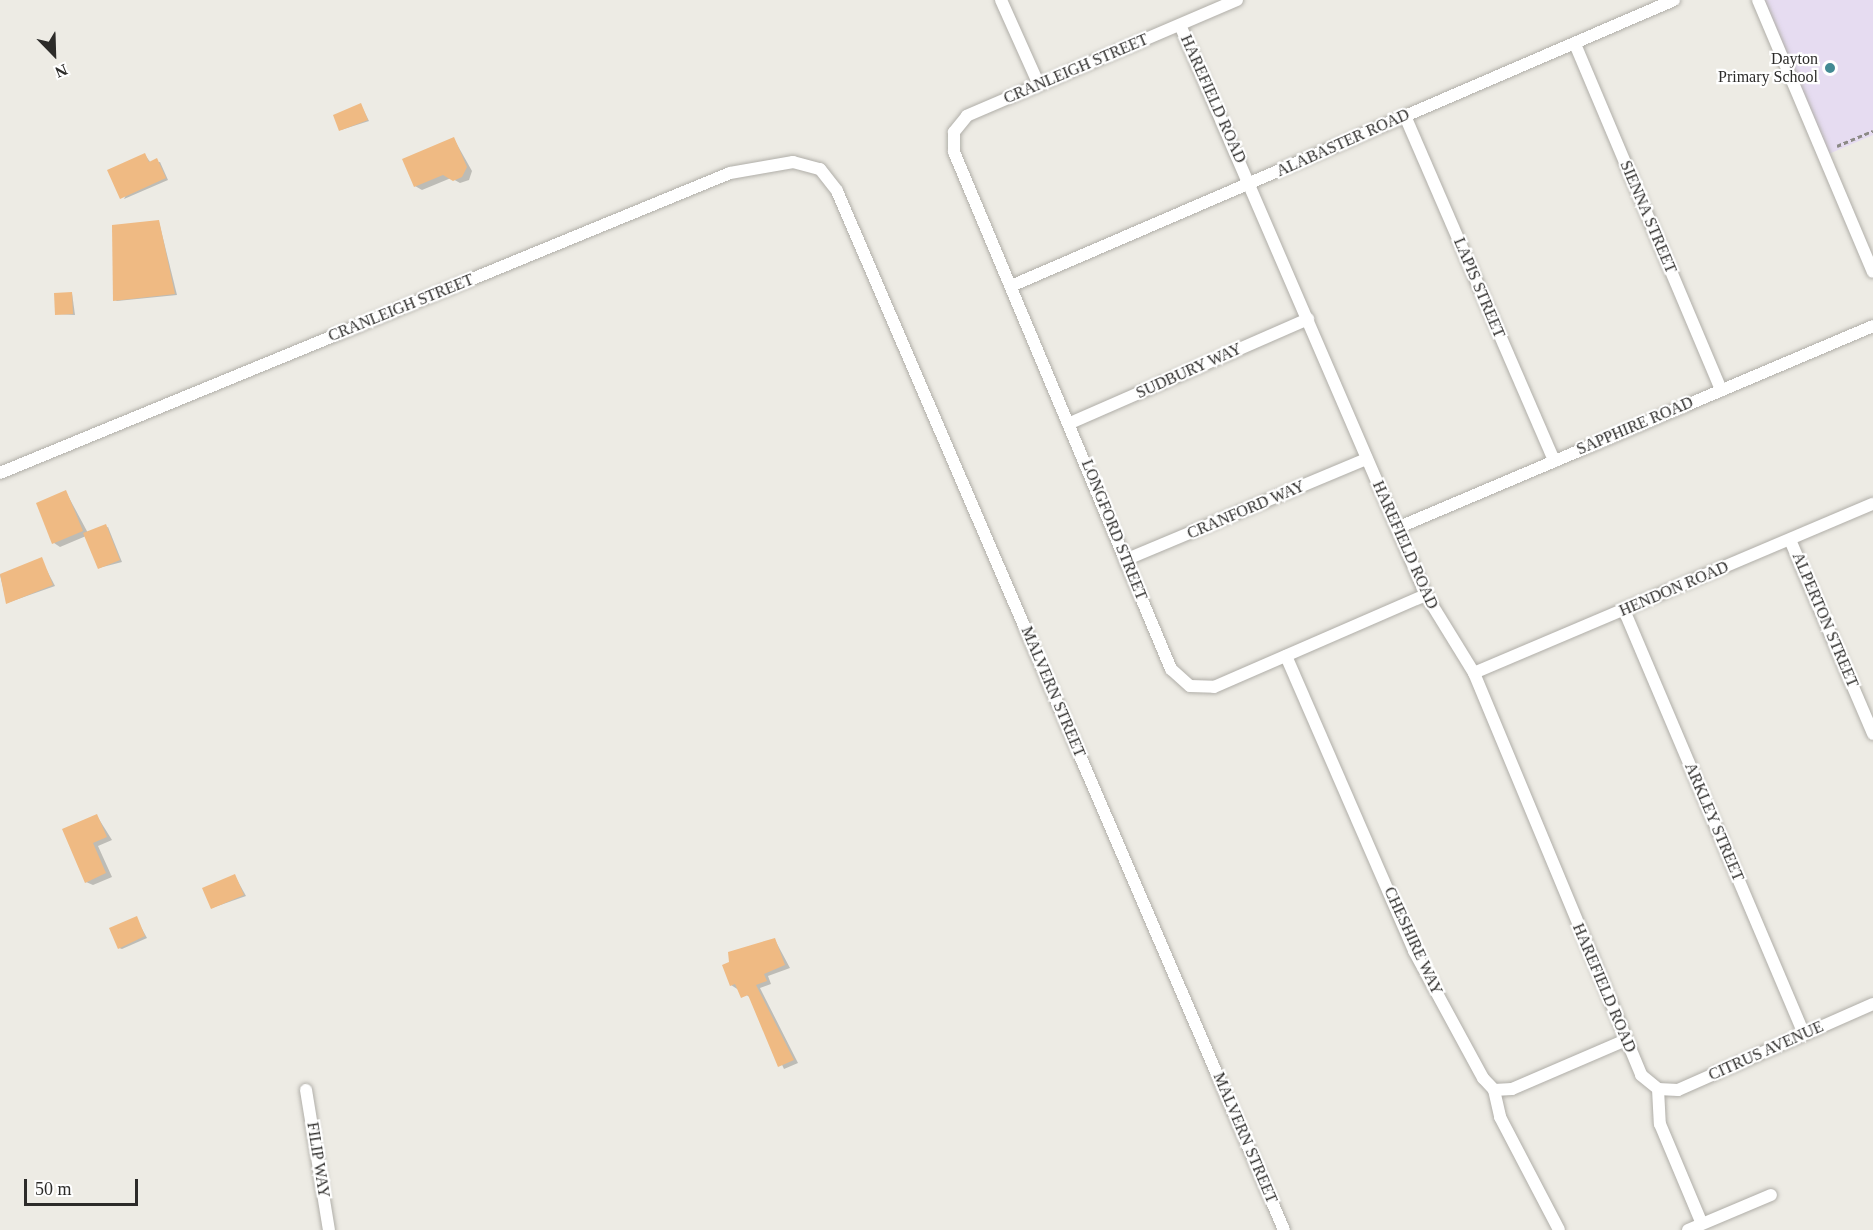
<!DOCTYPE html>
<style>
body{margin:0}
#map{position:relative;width:1873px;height:1230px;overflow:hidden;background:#edebe4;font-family:Georgia,serif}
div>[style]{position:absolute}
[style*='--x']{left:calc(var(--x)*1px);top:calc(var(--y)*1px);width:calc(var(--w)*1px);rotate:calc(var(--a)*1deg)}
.education>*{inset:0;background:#e6dcf1}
.shadow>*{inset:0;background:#0003}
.building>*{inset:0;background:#efba83}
.path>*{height:3px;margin-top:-1.5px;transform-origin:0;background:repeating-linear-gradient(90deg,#8c8a86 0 4.5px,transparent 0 7.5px)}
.roads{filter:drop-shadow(0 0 2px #b0aea8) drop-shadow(0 0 2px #b0aea8)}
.minor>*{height:12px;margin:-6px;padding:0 6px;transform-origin:6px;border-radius:6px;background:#fff}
.dots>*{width:16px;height:16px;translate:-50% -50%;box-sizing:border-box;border:3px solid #fff;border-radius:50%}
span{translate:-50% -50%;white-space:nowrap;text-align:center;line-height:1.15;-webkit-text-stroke:4.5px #fff;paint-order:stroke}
.poi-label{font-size:16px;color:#2c2b29}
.right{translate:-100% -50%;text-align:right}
.street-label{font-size:16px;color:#2c2b29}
.north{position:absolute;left:24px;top:24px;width:60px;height:60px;-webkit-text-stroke:4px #fff;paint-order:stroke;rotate:157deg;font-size:16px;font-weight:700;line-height:24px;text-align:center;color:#2c2b29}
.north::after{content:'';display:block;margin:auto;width:21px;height:27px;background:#2c2b29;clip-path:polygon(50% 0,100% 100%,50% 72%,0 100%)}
.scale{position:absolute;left:24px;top:1179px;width:114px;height:27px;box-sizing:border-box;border:3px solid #2c2b29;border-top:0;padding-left:8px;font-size:18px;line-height:21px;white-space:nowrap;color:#2c2b29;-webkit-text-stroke:4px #fff;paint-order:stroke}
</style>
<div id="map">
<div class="education">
<div style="clip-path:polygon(1757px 0,1873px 0,1873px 135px,1824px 156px)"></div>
</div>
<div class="shadow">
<div style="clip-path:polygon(361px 105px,369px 121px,341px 130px)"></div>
<div style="clip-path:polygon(454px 139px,472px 171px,469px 180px,460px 183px,451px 178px,422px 190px,415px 186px)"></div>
<div style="clip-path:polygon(145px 155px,151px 163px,160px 162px,168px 180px,124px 199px)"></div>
<div style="clip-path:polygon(159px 222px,177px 295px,117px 301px,115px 300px)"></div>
<div style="clip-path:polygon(72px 293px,75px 315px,56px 314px)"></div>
<div style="clip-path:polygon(66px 492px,88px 533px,108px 527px,122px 562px,99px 568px,86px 536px,60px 547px,54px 543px)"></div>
<div style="clip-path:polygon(41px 559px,55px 586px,7px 603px,0 575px)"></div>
<div style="clip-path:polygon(97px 816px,112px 840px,98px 846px,112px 877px,93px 885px,86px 882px)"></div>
<div style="clip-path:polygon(235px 876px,246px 896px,212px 908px)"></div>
<div style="clip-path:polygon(136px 918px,147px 938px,122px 949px,119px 948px)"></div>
<div style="clip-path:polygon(775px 940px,790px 968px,768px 976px,771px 984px,760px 988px,798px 1063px,784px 1069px,751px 998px,731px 985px)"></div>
</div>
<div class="building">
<div style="clip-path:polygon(361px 103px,368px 120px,339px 131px,333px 115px)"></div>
<div style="clip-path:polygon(454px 137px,467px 167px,462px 177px,453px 181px,443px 175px,414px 187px,402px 159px)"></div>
<div style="clip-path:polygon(145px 153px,149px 162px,157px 158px,166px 178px,120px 199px,107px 170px)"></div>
<div style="clip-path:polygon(159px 220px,175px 294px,113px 301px,112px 225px)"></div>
<div style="clip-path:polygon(72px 292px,73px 314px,55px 315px,54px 293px)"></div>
<div style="clip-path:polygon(66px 490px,83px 531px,52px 544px,36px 503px)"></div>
<div style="clip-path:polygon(106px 524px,120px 560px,98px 569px,83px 533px)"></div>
<div style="clip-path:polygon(42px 557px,53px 585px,6px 604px,0 574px)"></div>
<div style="clip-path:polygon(97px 814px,107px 837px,93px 843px,106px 873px,85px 883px,62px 829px)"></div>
<div style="clip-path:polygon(235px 874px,244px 895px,211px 909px,202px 888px)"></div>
<div style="clip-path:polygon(137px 916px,145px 936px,118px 949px,109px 928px)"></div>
<div style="clip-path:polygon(775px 938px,785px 965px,764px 974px,767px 981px,756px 985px,794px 1060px,778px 1067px,748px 995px,741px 998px,735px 984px,730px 986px,722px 965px,729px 962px,728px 952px)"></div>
</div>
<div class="path">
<div style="--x:1837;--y:146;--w:39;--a:-23"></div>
</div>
<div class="roads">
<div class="minor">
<div style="--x:1001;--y:0;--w:93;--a:65.9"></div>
<div style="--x:1237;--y:0;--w:294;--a:156.8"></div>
<div style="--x:967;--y:116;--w:21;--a:129"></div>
<div style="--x:954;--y:132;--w:20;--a:90"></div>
<div style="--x:954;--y:152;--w:561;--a:67.23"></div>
<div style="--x:1171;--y:669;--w:25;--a:42"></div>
<div style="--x:1190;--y:686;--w:24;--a:2"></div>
<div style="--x:1214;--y:687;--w:231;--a:-23.5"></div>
<div style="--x:1758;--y:0;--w:295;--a:67.1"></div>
<div style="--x:1180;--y:25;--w:621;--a:66.66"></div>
<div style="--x:1426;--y:595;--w:92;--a:58.4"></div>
<div style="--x:1474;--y:673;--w:435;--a:67.4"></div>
<div style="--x:1641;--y:1075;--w:22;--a:39"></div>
<div style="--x:1575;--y:44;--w:376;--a:67.1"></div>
<div style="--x:1405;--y:116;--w:376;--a:66.6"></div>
<div style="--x:1011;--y:286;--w:722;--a:-23.33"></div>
<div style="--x:1070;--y:423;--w:260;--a:-23.6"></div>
<div style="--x:0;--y:473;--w:789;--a:-22.34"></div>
<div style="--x:730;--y:173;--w:64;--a:-9.9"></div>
<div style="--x:793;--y:162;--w:28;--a:15"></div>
<div style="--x:820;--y:169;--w:28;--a:52"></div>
<div style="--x:837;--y:191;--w:1131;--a:66.72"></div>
<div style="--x:1397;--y:528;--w:517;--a:-22.99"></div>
<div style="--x:1790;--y:540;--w:211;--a:66.8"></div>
<div style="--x:1125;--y:560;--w:262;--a:-22.7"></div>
<div style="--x:1624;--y:610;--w:461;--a:67"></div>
<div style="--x:1286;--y:656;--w:322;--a:66.5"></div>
<div style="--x:1414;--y:951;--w:145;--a:61.5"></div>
<div style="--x:1483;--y:1078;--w:16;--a:47"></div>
<div style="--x:1494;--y:1090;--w:18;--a:-3"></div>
<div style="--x:1512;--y:1089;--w:124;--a:-23.3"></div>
<div style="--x:1474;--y:673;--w:433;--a:-23"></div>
<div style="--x:1658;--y:1089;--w:20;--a:3"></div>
<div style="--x:1678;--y:1090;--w:213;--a:-23.8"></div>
<div style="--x:1658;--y:1089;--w:35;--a:87"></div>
<div style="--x:1660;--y:1124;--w:108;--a:67.2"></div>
<div style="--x:306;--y:1090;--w:142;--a:80.7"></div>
<div style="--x:1494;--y:1090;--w:28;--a:77"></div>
<div style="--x:1500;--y:1117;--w:127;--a:62.4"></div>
<div style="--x:1688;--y:1230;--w:90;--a:-22.9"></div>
</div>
</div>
<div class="dots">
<div style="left:1830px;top:68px;background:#438a94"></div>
</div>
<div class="poi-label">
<span class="right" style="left:1818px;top:68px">Dayton<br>Primary School</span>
</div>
<div class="street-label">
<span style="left:1076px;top:69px;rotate:-23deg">CRANLEIGH STREET</span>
<span style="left:1213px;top:99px;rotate:66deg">HAREFIELD ROAD</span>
<span style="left:1343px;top:143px;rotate:-24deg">ALABASTER ROAD</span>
<span style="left:1648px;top:217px;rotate:67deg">SIENNA STREET</span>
<span style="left:1479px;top:288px;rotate:67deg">LAPIS STREET</span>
<span style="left:401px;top:308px;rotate:-22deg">CRANLEIGH STREET</span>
<span style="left:1189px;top:371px;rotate:-24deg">SUDBURY WAY</span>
<span style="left:1635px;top:426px;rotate:-23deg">SAPPHIRE ROAD</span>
<span style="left:1246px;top:510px;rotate:-23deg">CRANFORD WAY</span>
<span style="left:1114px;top:530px;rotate:68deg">LONGFORD STREET</span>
<span style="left:1405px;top:545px;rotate:66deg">HAREFIELD ROAD</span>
<span style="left:1674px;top:589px;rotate:-23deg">HENDON ROAD</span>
<span style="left:1825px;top:620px;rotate:67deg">ALPERTON STREET</span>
<span style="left:1053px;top:692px;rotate:67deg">MALVERN STREET</span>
<span style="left:1714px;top:822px;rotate:67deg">ARKLEY STREET</span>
<span style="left:1413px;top:941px;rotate:65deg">CHESHIRE WAY</span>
<span style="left:1604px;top:988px;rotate:67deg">HAREFIELD ROAD</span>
<span style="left:1766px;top:1051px;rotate:-24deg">CITRUS AVENUE</span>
<span style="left:1245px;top:1138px;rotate:67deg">MALVERN STREET</span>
<span style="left:318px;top:1160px;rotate:81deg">FILIP WAY</span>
</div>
<div class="north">N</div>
<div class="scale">50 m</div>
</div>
